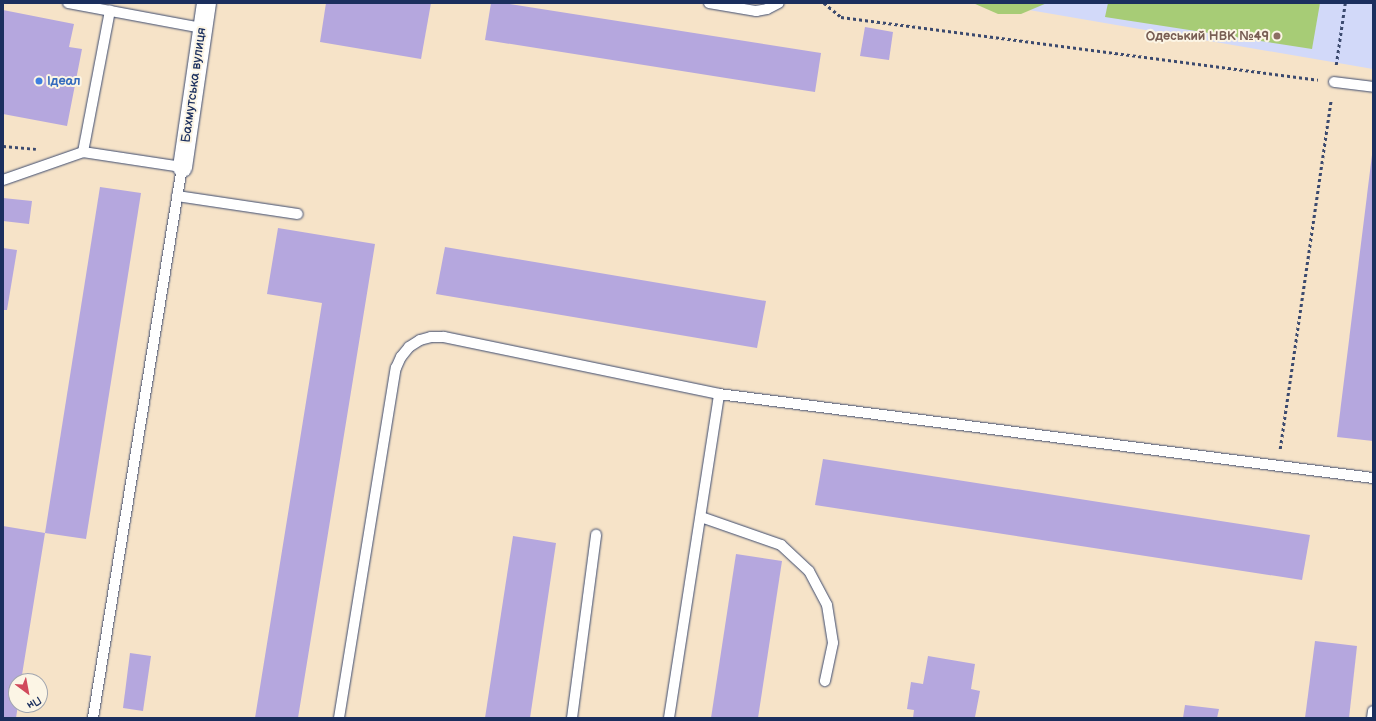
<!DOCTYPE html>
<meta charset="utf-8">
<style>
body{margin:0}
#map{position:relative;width:1376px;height:721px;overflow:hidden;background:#f6e3c8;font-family:"Balsamiq Sans",sans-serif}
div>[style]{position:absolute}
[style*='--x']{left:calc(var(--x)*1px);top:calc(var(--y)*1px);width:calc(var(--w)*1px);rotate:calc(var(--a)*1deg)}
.built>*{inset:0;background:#d2d9f9}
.green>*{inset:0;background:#a7cc76}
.building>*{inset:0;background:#b5a7de}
.path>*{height:2.5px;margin-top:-1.25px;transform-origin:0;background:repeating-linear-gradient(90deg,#3c4a6e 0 3px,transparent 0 6px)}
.roads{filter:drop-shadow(0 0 1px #3c4a6e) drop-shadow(0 0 1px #3c4a6e)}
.lane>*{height:10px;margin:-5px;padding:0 5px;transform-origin:5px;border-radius:5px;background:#fff}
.street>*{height:19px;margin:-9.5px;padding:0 9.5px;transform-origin:9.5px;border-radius:9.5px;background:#fff}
.dots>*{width:11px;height:11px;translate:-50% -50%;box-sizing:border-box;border:2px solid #fcf5e5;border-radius:50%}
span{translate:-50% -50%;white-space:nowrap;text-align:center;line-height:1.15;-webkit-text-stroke:4px #fcf5e5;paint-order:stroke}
.education-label{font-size:13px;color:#785e54;font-weight:700}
.right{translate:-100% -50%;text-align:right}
.shop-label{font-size:13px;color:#366cbe;font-weight:700}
.left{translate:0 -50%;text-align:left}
.street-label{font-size:13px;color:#1b2f5e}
.frame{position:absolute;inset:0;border:4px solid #1b2f5e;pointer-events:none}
.north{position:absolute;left:8px;top:673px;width:40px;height:40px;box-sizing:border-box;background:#fcf5e5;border:1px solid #a2a6af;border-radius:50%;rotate:148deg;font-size:11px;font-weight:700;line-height:16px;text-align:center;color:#1b2f5e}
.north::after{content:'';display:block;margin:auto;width:14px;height:18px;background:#d1495b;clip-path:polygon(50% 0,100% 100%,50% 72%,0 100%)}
</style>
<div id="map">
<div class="built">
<div style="clip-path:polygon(989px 3px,1373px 3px,1373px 69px)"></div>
</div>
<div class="green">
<div style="clip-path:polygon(973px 3px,1047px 3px,1021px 14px,998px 14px)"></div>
<div style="clip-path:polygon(1108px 3px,1320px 3px,1312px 49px,1105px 17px)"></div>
</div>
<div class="building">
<div style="clip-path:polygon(326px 3px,431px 3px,421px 59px,320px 42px)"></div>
<div style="clip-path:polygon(491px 3px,503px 3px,821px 53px,815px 92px,485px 40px)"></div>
<div style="clip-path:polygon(3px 10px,74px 24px,69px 47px,82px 49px,67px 126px,3px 114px)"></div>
<div style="clip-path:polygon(865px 27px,893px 32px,889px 60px,860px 56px)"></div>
<div style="clip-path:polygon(1372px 155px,1373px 155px,1373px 441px,1337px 437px)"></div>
<div style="clip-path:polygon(100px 187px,141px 193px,86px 539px,45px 533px)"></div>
<div style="clip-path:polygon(3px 198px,32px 201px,29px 224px,3px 221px)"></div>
<div style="clip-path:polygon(278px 228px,375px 244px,298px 718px,255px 718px,322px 303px,267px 294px)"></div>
<div style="clip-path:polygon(445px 247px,766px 301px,757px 348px,436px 294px)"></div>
<div style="clip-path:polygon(3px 248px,17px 250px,7px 310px,3px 310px)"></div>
<div style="clip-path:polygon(823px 459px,1310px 535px,1302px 580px,815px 505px)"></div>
<div style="clip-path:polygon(3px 526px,45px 533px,21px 681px,16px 681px,16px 705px,18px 705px,16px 718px,3px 718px)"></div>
<div style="clip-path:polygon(513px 536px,556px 543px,530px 718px,485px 718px)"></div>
<div style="clip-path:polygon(736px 554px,782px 561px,758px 718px,711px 718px)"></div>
<div style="clip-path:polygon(1315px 641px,1357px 646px,1349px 718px,1305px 718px)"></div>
<div style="clip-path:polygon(130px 653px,151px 656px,143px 711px,123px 708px)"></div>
<div style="clip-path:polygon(928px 656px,975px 664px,971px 689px,980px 691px,975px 717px,913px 718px,914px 710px,907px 709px,911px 682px,923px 684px)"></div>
<div style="clip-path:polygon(1185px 705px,1219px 709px,1217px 718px,1183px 718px)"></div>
</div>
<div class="path">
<div style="--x:824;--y:3;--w:22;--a:39"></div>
<div style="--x:841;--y:17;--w:481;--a:7.5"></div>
<div style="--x:1336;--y:65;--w:63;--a:-81.7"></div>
<div style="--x:3;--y:146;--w:33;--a:5"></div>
<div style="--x:1280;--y:449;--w:353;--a:-81.7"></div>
</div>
<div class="roads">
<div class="lane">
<div style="--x:68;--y:3;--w:136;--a:10.6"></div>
<div style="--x:709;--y:3;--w:48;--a:9.7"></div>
<div style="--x:756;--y:11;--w:11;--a:-10"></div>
<div style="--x:767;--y:9;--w:13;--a:-27"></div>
<div style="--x:1334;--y:82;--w:39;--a:7"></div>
<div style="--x:83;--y:152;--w:144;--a:-79.2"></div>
<div style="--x:3;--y:180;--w:85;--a:-19.3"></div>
<div style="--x:83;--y:152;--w:100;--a:8.6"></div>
<div style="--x:182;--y:167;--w:558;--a:99.18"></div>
<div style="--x:177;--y:196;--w:122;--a:8.5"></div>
<div style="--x:701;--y:517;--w:85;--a:19.3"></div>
<div style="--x:781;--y:545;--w:38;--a:43"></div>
<div style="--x:809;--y:571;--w:38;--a:62"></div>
<div style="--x:827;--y:605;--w:38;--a:81"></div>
<div style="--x:833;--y:643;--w:39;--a:102"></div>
<div style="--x:339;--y:718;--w:355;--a:-80.8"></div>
<div style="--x:396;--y:368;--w:12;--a:-66"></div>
<div style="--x:401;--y:357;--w:13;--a:-51"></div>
<div style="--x:409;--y:347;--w:13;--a:-32"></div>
<div style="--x:420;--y:340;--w:11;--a:-15"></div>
<div style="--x:431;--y:337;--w:13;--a:0"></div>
<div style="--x:444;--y:337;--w:281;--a:11.7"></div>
<div style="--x:719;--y:394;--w:659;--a:7.32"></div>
<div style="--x:572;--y:718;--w:185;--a:-82.5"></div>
<div style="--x:669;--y:718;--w:328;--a:-81.2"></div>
<div style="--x:1372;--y:718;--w:7;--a:-82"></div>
</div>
<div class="street">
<div style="--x:182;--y:167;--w:166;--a:-81.7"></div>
</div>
</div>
<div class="dots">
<div style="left:1277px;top:36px;background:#8d6e63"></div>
<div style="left:39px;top:81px;background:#3f7fe0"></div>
</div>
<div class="education-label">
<span class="right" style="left:1269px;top:36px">Одеський НВК №49</span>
</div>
<div class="shop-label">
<span class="left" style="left:47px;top:81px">Ідеал</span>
</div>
<div class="street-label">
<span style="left:194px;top:85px;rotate:-82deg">Бахмутська вулиця</span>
</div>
<div class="frame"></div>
<div class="north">Пн</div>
</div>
